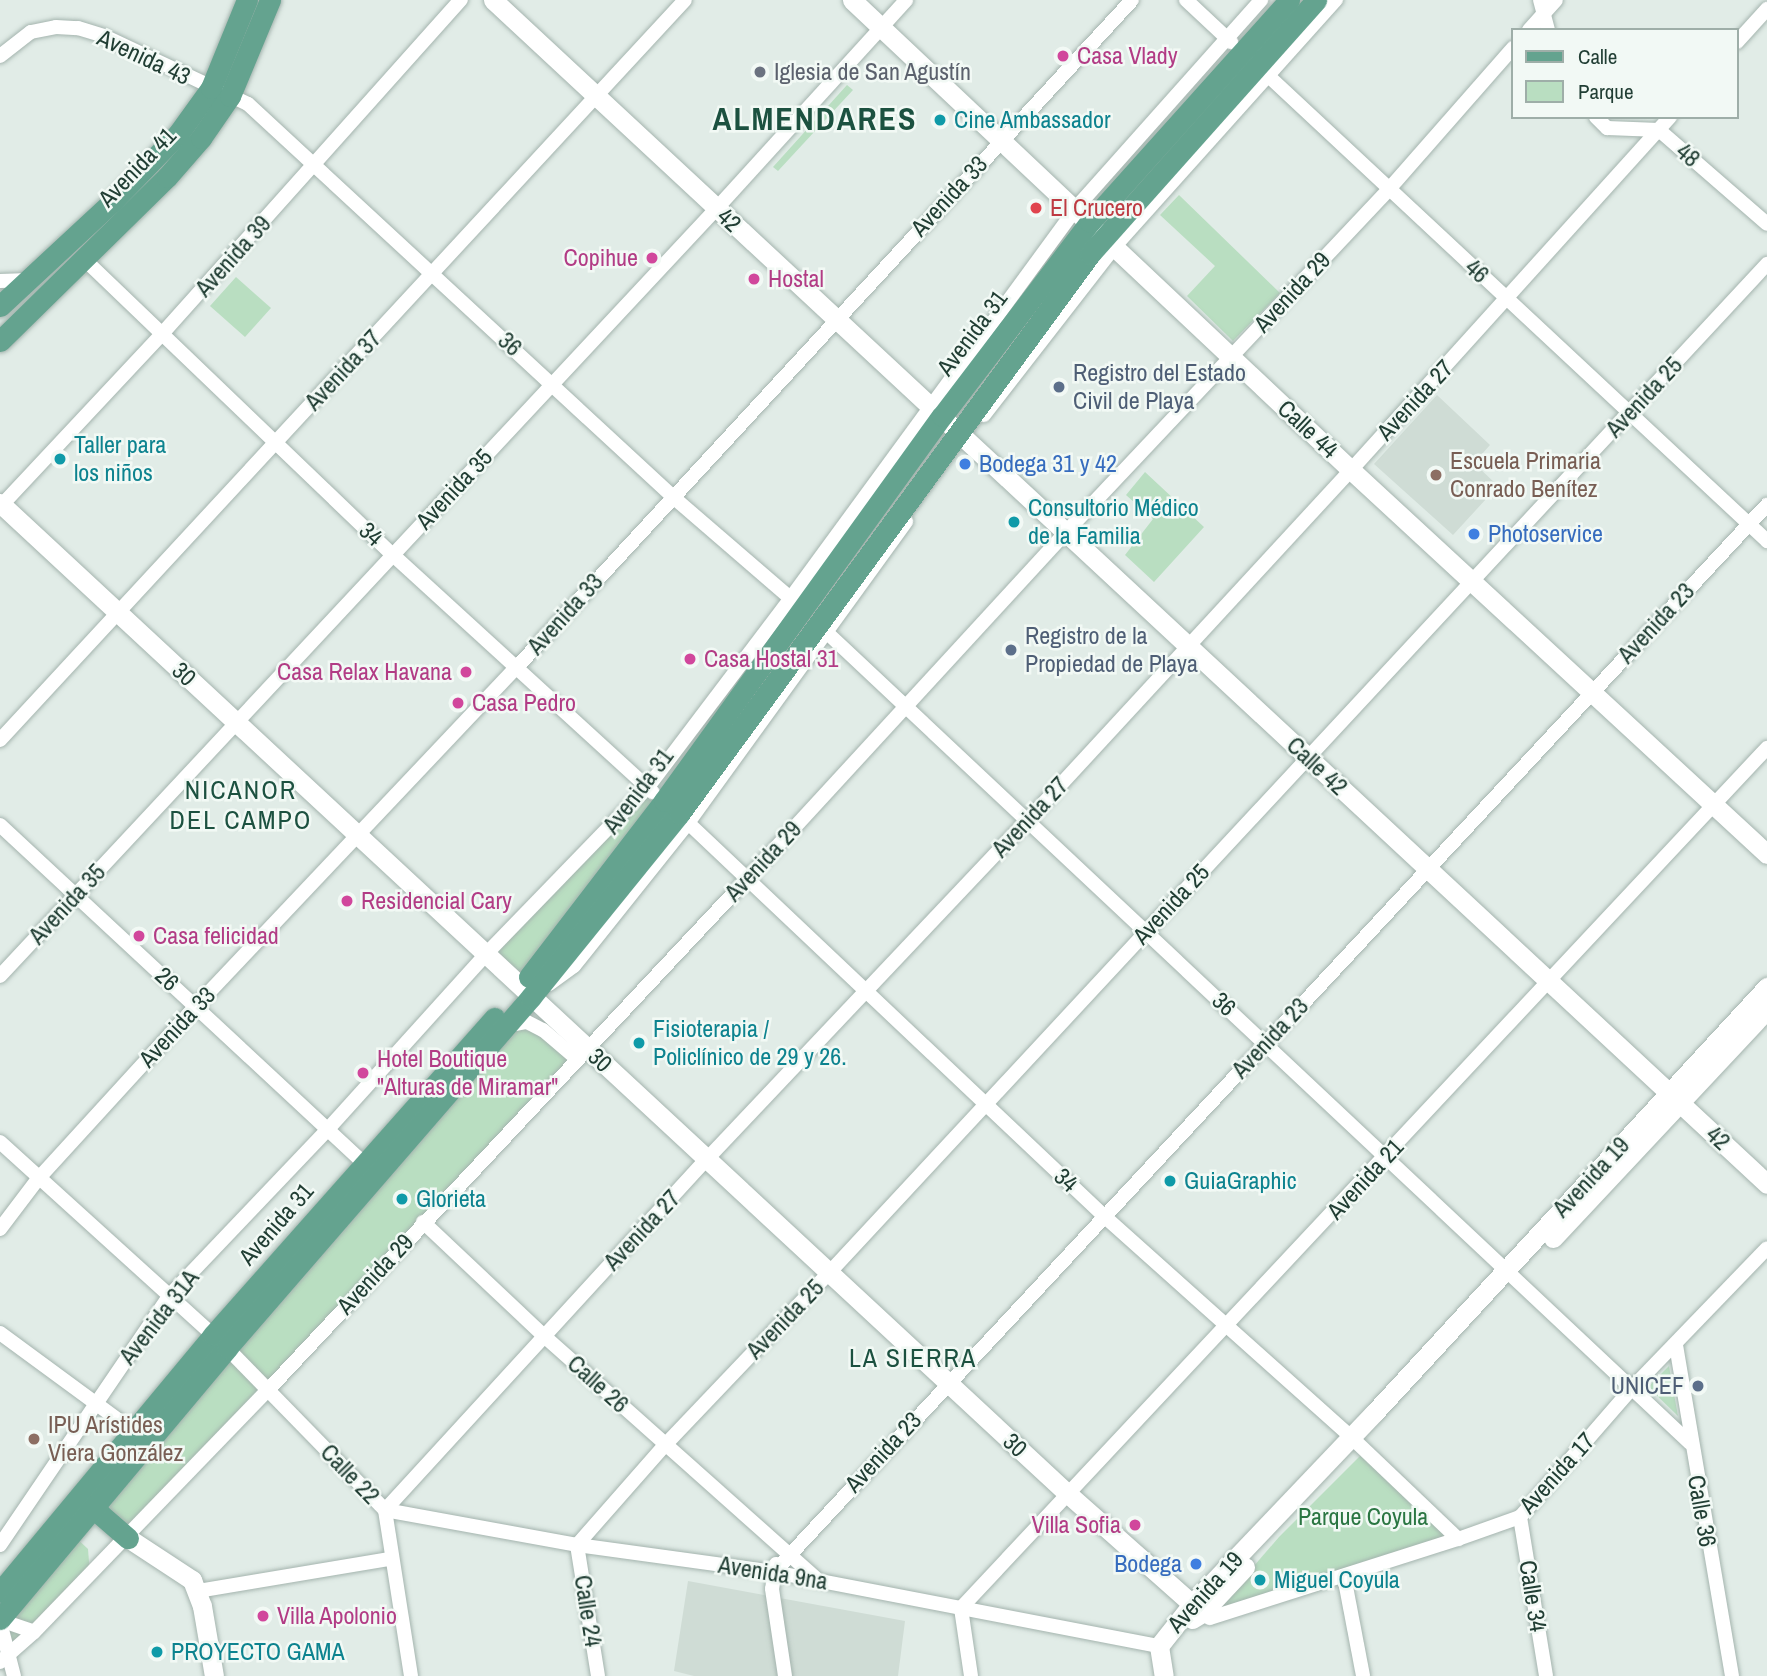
<!DOCTYPE html>
<meta charset="utf-8">
<style>
body{margin:0}
#map{position:relative;width:1767px;height:1676px;overflow:hidden;background:#e1ece7;font-family:"Archivo Narrow",sans-serif}
div>[style]{position:absolute}
[style*='--x']{left:calc(var(--x)*1px);top:calc(var(--y)*1px);width:calc(var(--w)*1px);rotate:calc(var(--a)*1deg)}
.built>*{inset:0;background:#cfdcd5}
.green>*{inset:0;background:#b9dec1}
.roads{filter:drop-shadow(0 0 2px #a4b4ae) drop-shadow(0 0 2px #a4b4ae)}
.street>*{height:14px;margin:-7px;padding:0 7px;transform-origin:7px;border-radius:7px;background:#fff}
.secondary>*{height:19px;margin:-9.5px;padding:0 9.5px;transform-origin:9.5px;border-radius:9.5px;background:#fff}
.primary>*{height:21px;margin:-10.5px;padding:0 10.5px;transform-origin:10.5px;border-radius:10.5px;background:#64a38f}
.dots>*{width:19px;height:19px;translate:-50% -50%;box-sizing:border-box;border:4px solid #f2f9f5;border-radius:50%}
span{translate:-50% -50%;white-space:nowrap;text-align:center;line-height:1.15;-webkit-text-stroke:5px #f2f9f5;paint-order:stroke}
.hotel-label{font-size:24px;color:#b23c85}
.left{translate:0 -50%;text-align:left}
.right{translate:-100% -50%;text-align:right}
.street-label{font-size:24px;color:#213e34}
.worship-label{font-size:24px;color:#5b616d}
.culture-label{font-size:24px;color:#0d838f}
.health-label{font-size:24px;color:#be3a42}
.service-label{font-size:24px;color:#4e5e75}
.education-label{font-size:24px;color:#785e54}
.shop-label{font-size:24px;color:#366cbe}
.park-label{font-size:24px;color:#2a7642}
.neighbourhood-label{font-size:26px;color:#1c5140;letter-spacing:2px}
.district-label{font-size:32px;color:#1c5140;font-weight:700;letter-spacing:2px}
.legend{position:absolute;left:1511px;top:28px;width:228px;height:91px;box-sizing:border-box;background:#f2f9f5;border:2px solid #9eaea8;margin:0;padding:9px 12px;list-style:none;font-size:21px;color:#213e34}
.legend li{display:flex;align-items:center;gap:14px;height:35px}
.legend b{width:35px;border:2px solid #9eaea8}
</style>
<div id="map">
<div class="built">
<div style="clip-path:polygon(1437px 395px,1490px 445px,1474px 463px,1498px 486px,1453px 535px,1374px 464px)"></div>
<div style="clip-path:polygon(688px 1581px,905px 1621px,898px 1676px,694px 1676px,674px 1671px)"></div>
</div>
<div class="green">
<div style="clip-path:polygon(847px 85px,853px 90px,778px 171px,773px 167px)"></div>
<div style="clip-path:polygon(1179px 195px,1280px 293px,1233px 341px,1187px 296px,1215px 266px,1160px 215px)"></div>
<div style="clip-path:polygon(236px 277px,271px 308px,245px 337px,210px 306px)"></div>
<div style="clip-path:polygon(1145px 472px,1204px 527px,1154px 582px,1125px 555px,1153px 519px,1126px 495px)"></div>
<div style="clip-path:polygon(645px 789px,664px 801px,521px 988px,486px 954px)"></div>
<div style="clip-path:polygon(506px 1026px,530px 1031px,577px 1059px,128px 1538px,100px 1514px)"></div>
<div style="clip-path:polygon(1669px 1366px,1678px 1416px,1648px 1387px)"></div>
<div style="clip-path:polygon(1363px 1453px,1450px 1535px,1225px 1608px,1222px 1603px,1279px 1537px)"></div>
<div style="clip-path:polygon(71px 1533px,88px 1549px,90px 1575px,0 1662px,0 1619px)"></div>
</div>
<div class="roads">
<div class="street">
<div style="--x:1186;--y:0;--w:62;--a:43"></div>
<div style="--x:1540;--y:0;--w:31;--a:75"></div>
<div style="--x:1529;--y:30;--w:40;--a:-48"></div>
<div style="--x:1737;--y:42;--w:45;--a:-47.7"></div>
<div style="--x:0;--y:56;--w:39;--a:-38"></div>
<div style="--x:31;--y:32;--w:25;--a:-11"></div>
<div style="--x:56;--y:27;--w:22;--a:3"></div>
<div style="--x:78;--y:28;--w:27;--a:17"></div>
<div style="--x:104;--y:36;--w:159;--a:25.3"></div>
<div style="--x:248;--y:104;--w:577;--a:42.75"></div>
<div style="--x:672;--y:496;--w:165;--a:40.8"></div>
<div style="--x:1262;--y:70;--w:691;--a:43"></div>
<div style="--x:1596;--y:117;--w:16;--a:45"></div>
<div style="--x:1607;--y:128;--w:52;--a:2.2"></div>
<div style="--x:1659;--y:130;--w:143;--a:41"></div>
<div style="--x:84;--y:259;--w:428;--a:43.8"></div>
<div style="--x:393;--y:555;--w:352;--a:42.4"></div>
<div style="--x:0;--y:281;--w:28;--a:-2"></div>
<div style="--x:984;--y:415;--w:214;--a:-52.2"></div>
<div style="--x:1115;--y:246;--w:331;--a:-48.1"></div>
<div style="--x:0;--y:507;--w:236;--a:-46.9"></div>
<div style="--x:161;--y:335;--w:450;--a:-48.2"></div>
<div style="--x:821;--y:627;--w:1192;--a:43.2"></div>
<div style="--x:0;--y:740;--w:1008;--a:-47.21"></div>
<div style="--x:683;--y:818;--w:579;--a:43.39"></div>
<div style="--x:1104;--y:1216;--w:331;--a:41.8"></div>
<div style="--x:1351;--y:1437;--w:148;--a:43.6"></div>
<div style="--x:0;--y:825;--w:497;--a:42.9"></div>
<div style="--x:0;--y:976;--w:1051;--a:-46.97"></div>
<div style="--x:717;--y:208;--w:281;--a:-47.7"></div>
<div style="--x:549;--y:984;--w:31;--a:-36"></div>
<div style="--x:574;--y:966;--w:183;--a:-51.4"></div>
<div style="--x:688;--y:823;--w:372;--a:-54.1"></div>
<div style="--x:506;--y:1026;--w:21;--a:-11"></div>
<div style="--x:527;--y:1022;--w:18;--a:27"></div>
<div style="--x:543;--y:1030;--w:45;--a:40.5"></div>
<div style="--x:0;--y:1142;--w:287;--a:42.2"></div>
<div style="--x:423;--y:1222;--w:166;--a:43.3"></div>
<div style="--x:544;--y:1336;--w:364;--a:41.7"></div>
<div style="--x:0;--y:1229;--w:63;--a:-52.8"></div>
<div style="--x:38;--y:1179;--w:234;--a:-47.6"></div>
<div style="--x:196;--y:1006;--w:467;--a:-46.6"></div>
<div style="--x:517;--y:667;--w:907;--a:-47.32"></div>
<div style="--x:0;--y:1333;--w:164;--a:36.3"></div>
<div style="--x:1676;--y:1345;--w:336;--a:80.4"></div>
<div style="--x:227;--y:1348;--w:226;--a:45.7"></div>
<div style="--x:385;--y:1510;--w:168;--a:81.1"></div>
<div style="--x:385;--y:1510;--w:476;--a:-47.5"></div>
<div style="--x:707;--y:1159;--w:467;--a:-46.6"></div>
<div style="--x:1028;--y:820;--w:476;--a:-47.3"></div>
<div style="--x:1351;--y:470;--w:476;--a:-47.9"></div>
<div style="--x:385;--y:1510;--w:195;--a:10.3"></div>
<div style="--x:577;--y:1545;--w:199;--a:7.8"></div>
<div style="--x:774;--y:1572;--w:392;--a:10.9"></div>
<div style="--x:1520;--y:1517;--w:161;--a:80.7"></div>
<div style="--x:0;--y:1545;--w:302;--a:-55.8"></div>
<div style="--x:170;--y:1295;--w:229;--a:-46.4"></div>
<div style="--x:328;--y:1129;--w:236;--a:-47.9"></div>
<div style="--x:486;--y:954;--w:233;--a:-45.9"></div>
<div style="--x:648;--y:787;--w:236;--a:-52.9"></div>
<div style="--x:790;--y:599;--w:483;--a:-53.8"></div>
<div style="--x:1075;--y:209;--w:280;--a:-48.3"></div>
<div style="--x:776;--y:1564;--w:25;--a:99"></div>
<div style="--x:772;--y:1589;--w:88;--a:81.5"></div>
<div style="--x:774;--y:1572;--w:1458;--a:-47.06"></div>
<div style="--x:1344;--y:1576;--w:102;--a:79.2"></div>
<div style="--x:198;--y:1591;--w:195;--a:-9.5"></div>
<div style="--x:1202;--y:1613;--w:9;--a:32"></div>
<div style="--x:1210;--y:1618;--w:260;--a:-17.7"></div>
<div style="--x:1458;--y:1539;--w:66;--a:-19.5"></div>
<div style="--x:1520;--y:1517;--w:171;--a:-49"></div>
<div style="--x:1632;--y:1388;--w:194;--a:-46"></div>
<div style="--x:0;--y:1620;--w:36;--a:19"></div>
<div style="--x:0;--y:1622;--w:56;--a:75.5"></div>
<div style="--x:0;--y:1662;--w:45;--a:-41.4"></div>
<div style="--x:34;--y:1632;--w:338;--a:-46"></div>
<div style="--x:269;--y:1389;--w:699;--a:-46.86"></div>
<div style="--x:747;--y:879;--w:471;--a:-47.4"></div>
<div style="--x:1066;--y:532;--w:471;--a:-46.7"></div>
<div style="--x:1389;--y:189;--w:188;--a:-48.7"></div>
<div style="--x:598;--y:1676;--w:133;--a:-99.1"></div>
<div style="--x:577;--y:1545;--w:133;--a:-48.7"></div>
<div style="--x:665;--y:1445;--w:238;--a:-46.4"></div>
<div style="--x:829;--y:1273;--w:1378;--a:-47.09"></div>
<div style="--x:971;--y:1676;--w:69;--a:-98.4"></div>
<div style="--x:961;--y:1608;--w:1179;--a:-46.86"></div>
</div>
<div class="secondary">
<div style="--x:493;--y:0;--w:1739;--a:42.9"></div>
<div style="--x:852;--y:0;--w:685;--a:43.29"></div>
<div style="--x:1351;--y:470;--w:566;--a:42.71"></div>
<div style="--x:0;--y:503;--w:1456;--a:42.86"></div>
<div style="--x:1067;--y:1493;--w:181;--a:41.6"></div>
<div style="--x:1553;--y:1238;--w:313;--a:-46.9"></div>
<div style="--x:128;--y:1538;--w:77;--a:33.3"></div>
<div style="--x:192;--y:1580;--w:28;--a:69"></div>
<div style="--x:202;--y:1606;--w:71;--a:80.3"></div>
<div style="--x:1192;--y:1619;--w:12;--a:-31"></div>
<div style="--x:1202;--y:1613;--w:63;--a:-46.9"></div>
<div style="--x:1159;--y:1646;--w:55;--a:-51.7"></div>
<div style="--x:1193;--y:1603;--w:262;--a:-46.4"></div>
<div style="--x:1374;--y:1413;--w:580;--a:-47.31"></div>
<div style="--x:1159;--y:1646;--w:30;--a:81"></div>
</div>
<div class="primary">
<div style="--x:0;--y:306;--w:153;--a:-42.9"></div>
<div style="--x:112;--y:202;--w:95;--a:-45.9"></div>
<div style="--x:178;--y:134;--w:57;--a:-54.3"></div>
<div style="--x:211;--y:88;--w:95;--a:-67.8"></div>
<div style="--x:0;--y:341;--w:234;--a:-44.5"></div>
<div style="--x:167;--y:177;--w:52;--a:-48.9"></div>
<div style="--x:201;--y:138;--w:51;--a:-55.4"></div>
<div style="--x:230;--y:96;--w:104;--a:-67.4"></div>
<div style="--x:529;--y:977;--w:222;--a:-52.5"></div>
<div style="--x:664;--y:801;--w:475;--a:-54.2"></div>
<div style="--x:942;--y:416;--w:244;--a:-52.7"></div>
<div style="--x:1090;--y:222;--w:298;--a:-48.1"></div>
<div style="--x:94;--y:1493;--w:12;--a:85"></div>
<div style="--x:95;--y:1505;--w:10;--a:61"></div>
<div style="--x:100;--y:1514;--w:37;--a:41"></div>
<div style="--x:0;--y:1592;--w:334;--a:-50.3"></div>
<div style="--x:213;--y:1335;--w:424;--a:-48.4"></div>
<div style="--x:0;--y:1619;--w:354;--a:-50"></div>
<div style="--x:227;--y:1348;--w:464;--a:-49.1"></div>
<div style="--x:531;--y:997;--w:235;--a:-51"></div>
<div style="--x:679;--y:814;--w:695;--a:-53.72"></div>
<div style="--x:1090;--y:254;--w:340;--a:-48.3"></div>
</div>
</div>
<div class="dots">
<div style="left:1063px;top:56px;background:#d1479c"></div>
<div style="left:760px;top:72px;background:#6b7280"></div>
<div style="left:940px;top:120px;background:#0f9aa8"></div>
<div style="left:1036px;top:208px;background:#e0444e"></div>
<div style="left:652px;top:258px;background:#d1479c"></div>
<div style="left:754px;top:279px;background:#d1479c"></div>
<div style="left:1059px;top:387px;background:#5c6f8a"></div>
<div style="left:60px;top:459px;background:#0f9aa8"></div>
<div style="left:965px;top:464px;background:#3f7fe0"></div>
<div style="left:1436px;top:475px;background:#8d6e63"></div>
<div style="left:1014px;top:522px;background:#0f9aa8"></div>
<div style="left:1474px;top:534px;background:#3f7fe0"></div>
<div style="left:1011px;top:650px;background:#5c6f8a"></div>
<div style="left:690px;top:659px;background:#d1479c"></div>
<div style="left:466px;top:672px;background:#d1479c"></div>
<div style="left:458px;top:703px;background:#d1479c"></div>
<div style="left:347px;top:901px;background:#d1479c"></div>
<div style="left:139px;top:936px;background:#d1479c"></div>
<div style="left:639px;top:1043px;background:#0f9aa8"></div>
<div style="left:363px;top:1073px;background:#d1479c"></div>
<div style="left:1170px;top:1181px;background:#0f9aa8"></div>
<div style="left:402px;top:1199px;background:#0f9aa8"></div>
<div style="left:1698px;top:1386px;background:#5c6f8a"></div>
<div style="left:34px;top:1439px;background:#8d6e63"></div>
<div style="left:1135px;top:1525px;background:#d1479c"></div>
<div style="left:1196px;top:1564px;background:#3f7fe0"></div>
<div style="left:1260px;top:1580px;background:#0f9aa8"></div>
<div style="left:263px;top:1616px;background:#d1479c"></div>
<div style="left:157px;top:1652px;background:#0f9aa8"></div>
</div>
<div class="hotel-label">
<span class="left" style="left:1077px;top:56px">Casa Vlady</span>
<span class="right" style="left:638px;top:258px">Copihue</span>
<span class="left" style="left:768px;top:279px">Hostal</span>
<span class="left" style="left:704px;top:659px">Casa Hostal 31</span>
<span class="right" style="left:452px;top:672px">Casa Relax Havana</span>
<span class="left" style="left:472px;top:703px">Casa Pedro</span>
<span class="left" style="left:361px;top:901px">Residencial Cary</span>
<span class="left" style="left:153px;top:936px">Casa felicidad</span>
<span class="left" style="left:377px;top:1073px">Hotel Boutique<br>"Alturas de Miramar"</span>
<span class="right" style="left:1121px;top:1525px">Villa Sofia</span>
<span class="left" style="left:277px;top:1616px">Villa Apolonio</span>
</div>
<div class="street-label">
<span style="left:144px;top:57px;rotate:25deg">Avenida 43</span>
<span style="left:1688px;top:155px;rotate:41deg">48</span>
<span style="left:137px;top:167px;rotate:-46deg">Avenida 41</span>
<span style="left:949px;top:196px;rotate:-47deg">Avenida 33</span>
<span style="left:729px;top:220px;rotate:43deg">42</span>
<span style="left:233px;top:256px;rotate:-48deg">Avenida 39</span>
<span style="left:1477px;top:271px;rotate:43deg">46</span>
<span style="left:1292px;top:292px;rotate:-47deg">Avenida 29</span>
<span style="left:972px;top:333px;rotate:-53deg">Avenida 31</span>
<span style="left:510px;top:344px;rotate:43deg">36</span>
<span style="left:343px;top:370px;rotate:-47deg">Avenida 37</span>
<span style="left:1644px;top:397px;rotate:-47deg">Avenida 25</span>
<span style="left:1415px;top:400px;rotate:-47deg">Avenida 27</span>
<span style="left:1308px;top:429px;rotate:43deg">Calle 44</span>
<span style="left:454px;top:489px;rotate:-47deg">Avenida 35</span>
<span style="left:371px;top:534px;rotate:43deg">34</span>
<span style="left:565px;top:614px;rotate:-48deg">Avenida 33</span>
<span style="left:1656px;top:623px;rotate:-47deg">Avenida 23</span>
<span style="left:184px;top:674px;rotate:43deg">30</span>
<span style="left:1317px;top:766px;rotate:43deg">Calle 42</span>
<span style="left:638px;top:791px;rotate:-53deg">Avenida 31</span>
<span style="left:1030px;top:817px;rotate:-47deg">Avenida 27</span>
<span style="left:763px;top:861px;rotate:-47deg">Avenida 29</span>
<span style="left:67px;top:904px;rotate:-47deg">Avenida 35</span>
<span style="left:1171px;top:904px;rotate:-47deg">Avenida 25</span>
<span style="left:167px;top:979px;rotate:43deg">26</span>
<span style="left:1224px;top:1004px;rotate:43deg">36</span>
<span style="left:177px;top:1027px;rotate:-47deg">Avenida 33</span>
<span style="left:1270px;top:1038px;rotate:-47deg">Avenida 23</span>
<span style="left:600px;top:1060px;rotate:43deg">30</span>
<span style="left:1718px;top:1138px;rotate:43deg">42</span>
<span style="left:1591px;top:1177px;rotate:-47deg">Avenida 19</span>
<span style="left:1365px;top:1179px;rotate:-47deg">Avenida 21</span>
<span style="left:1066px;top:1180px;rotate:43deg">34</span>
<span style="left:276px;top:1224px;rotate:-49deg">Avenida 31</span>
<span style="left:642px;top:1230px;rotate:-47deg">Avenida 27</span>
<span style="left:375px;top:1274px;rotate:-47deg">Avenida 29</span>
<span style="left:159px;top:1317px;rotate:-52deg">Avenida 31A</span>
<span style="left:785px;top:1319px;rotate:-46deg">Avenida 25</span>
<span style="left:598px;top:1384px;rotate:42deg">Calle 26</span>
<span style="left:1015px;top:1445px;rotate:43deg">30</span>
<span style="left:883px;top:1452px;rotate:-47deg">Avenida 23</span>
<span style="left:1557px;top:1473px;rotate:-48deg">Avenida 17</span>
<span style="left:350px;top:1474px;rotate:46deg">Calle 22</span>
<span style="left:1702px;top:1511px;rotate:80deg">Calle 36</span>
<span style="left:773px;top:1573px;rotate:9deg">Avenida 9na</span>
<span style="left:1205px;top:1592px;rotate:-48deg">Avenida 19</span>
<span style="left:1533px;top:1596px;rotate:81deg">Calle 34</span>
<span style="left:588px;top:1611px;rotate:81deg">Calle 24</span>
</div>
<div class="worship-label">
<span class="left" style="left:774px;top:72px">Iglesia de San Agustín</span>
</div>
<div class="culture-label">
<span class="left" style="left:954px;top:120px">Cine Ambassador</span>
<span class="left" style="left:74px;top:459px">Taller para<br>los niños</span>
<span class="left" style="left:1028px;top:522px">Consultorio Médico<br>de la Familia</span>
<span class="left" style="left:653px;top:1043px">Fisioterapia /<br>Policlínico de 29 y 26.</span>
<span class="left" style="left:1184px;top:1181px">GuiaGraphic</span>
<span class="left" style="left:416px;top:1199px">Glorieta</span>
<span class="left" style="left:1274px;top:1580px">Miguel Coyula</span>
<span class="left" style="left:171px;top:1652px">PROYECTO GAMA</span>
</div>
<div class="health-label">
<span class="left" style="left:1050px;top:208px">El Crucero</span>
</div>
<div class="service-label">
<span class="left" style="left:1073px;top:387px">Registro del Estado<br>Civil de Playa</span>
<span class="left" style="left:1025px;top:650px">Registro de la<br>Propiedad de Playa</span>
<span class="right" style="left:1684px;top:1386px">UNICEF</span>
</div>
<div class="education-label">
<span class="left" style="left:1450px;top:475px">Escuela Primaria<br>Conrado Benítez</span>
<span class="left" style="left:48px;top:1439px">IPU Arístides<br>Viera González</span>
</div>
<div class="shop-label">
<span class="left" style="left:979px;top:464px">Bodega 31 y 42</span>
<span class="left" style="left:1488px;top:534px">Photoservice</span>
<span class="right" style="left:1182px;top:1564px">Bodega</span>
</div>
<div class="park-label">
<span style="left:1363px;top:1517px">Parque Coyula</span>
</div>
<div class="neighbourhood-label">
<span style="left:241px;top:805px">NICANOR<br>DEL CAMPO</span>
<span style="left:913px;top:1358px">LA SIERRA</span>
</div>
<div class="district-label">
<span style="left:815px;top:119px">ALMENDARES</span>
</div>
<ul class="legend">
<li><b style="height:9px;background:#64a38f"></b>Calle</li>
<li><b style="height:19px;background:#b9dec1"></b>Parque</li>
</ul>
</div>
